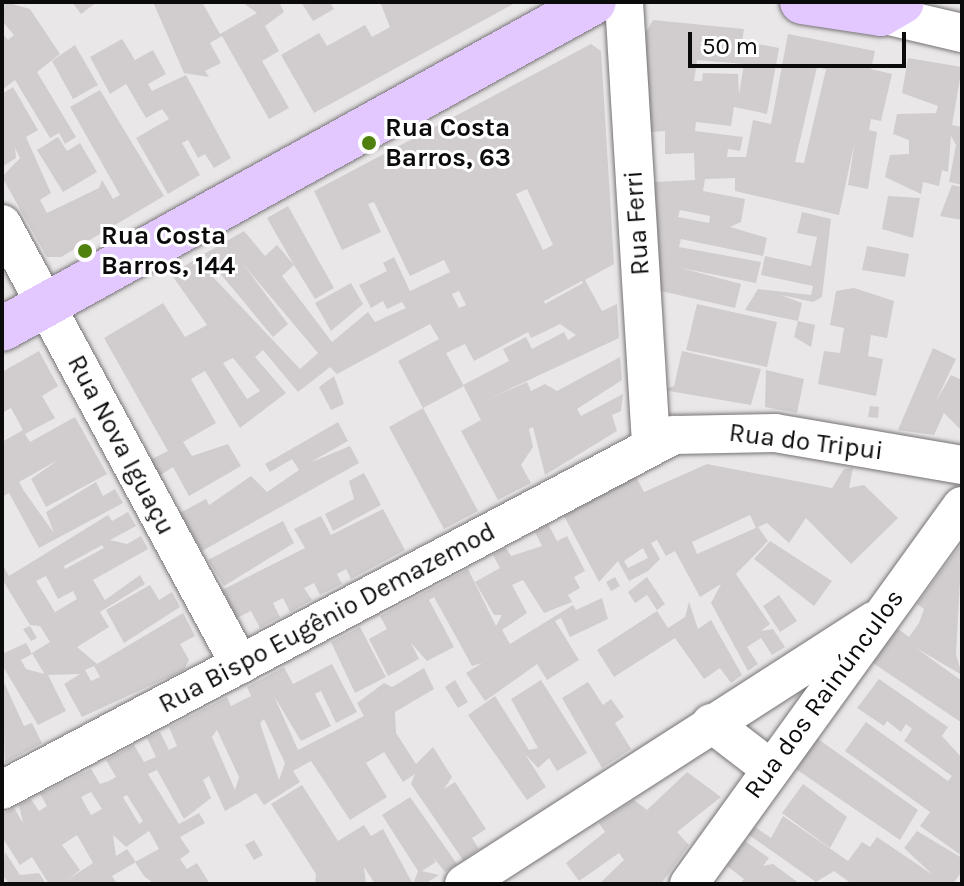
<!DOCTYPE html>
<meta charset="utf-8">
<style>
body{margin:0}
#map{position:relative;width:964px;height:886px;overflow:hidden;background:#eae7e9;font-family:Karla,sans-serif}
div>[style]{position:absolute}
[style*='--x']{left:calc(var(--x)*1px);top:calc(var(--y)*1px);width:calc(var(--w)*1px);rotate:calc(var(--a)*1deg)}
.building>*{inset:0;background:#d1cdce}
.roads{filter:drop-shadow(0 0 2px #767375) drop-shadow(0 0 2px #767375)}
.minor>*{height:38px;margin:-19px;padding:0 19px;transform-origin:19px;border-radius:19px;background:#fff}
.major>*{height:44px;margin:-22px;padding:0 22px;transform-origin:22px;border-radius:22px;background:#e3c8ff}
.dots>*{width:22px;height:22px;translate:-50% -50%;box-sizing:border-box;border:4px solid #fff;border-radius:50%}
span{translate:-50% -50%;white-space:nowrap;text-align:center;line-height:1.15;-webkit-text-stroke:6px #fff;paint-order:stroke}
.poi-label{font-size:26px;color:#0c0b0c;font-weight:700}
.left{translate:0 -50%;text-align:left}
.street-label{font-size:26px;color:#0c0b0c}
.frame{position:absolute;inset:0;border:4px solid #0c0b0c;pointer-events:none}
.scale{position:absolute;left:688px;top:32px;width:218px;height:36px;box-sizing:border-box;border:4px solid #0c0b0c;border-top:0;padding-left:10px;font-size:24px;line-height:28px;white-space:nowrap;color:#0c0b0c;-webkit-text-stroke:6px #fff;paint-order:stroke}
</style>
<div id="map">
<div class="building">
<div style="clip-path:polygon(5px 2px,30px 9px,60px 54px,37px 72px,76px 137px,65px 144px,59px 133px,50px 138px,15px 80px,2px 90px,2px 33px,8px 40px,14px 35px,2px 21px)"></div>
<div style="clip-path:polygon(72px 2px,97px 2px,81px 14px)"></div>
<div style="clip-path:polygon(153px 2px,202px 2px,220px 34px,257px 13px,242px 2px,279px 2px,284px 12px,265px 26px,279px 51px,262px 61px,289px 108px,269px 119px,222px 36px,210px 43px,221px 63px,205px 71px,209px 77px,184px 73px)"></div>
<div style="clip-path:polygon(301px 2px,330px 2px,334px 9px,313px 21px)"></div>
<div style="clip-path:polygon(380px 2px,517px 2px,314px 113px,281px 55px,319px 33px,327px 46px,365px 25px,372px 37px,390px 27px)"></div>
<div style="clip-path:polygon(evenodd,653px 20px,744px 29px,742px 41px,779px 48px,767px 114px,734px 107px,731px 126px,696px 122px,695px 131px,743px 137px,740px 151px,728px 149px,727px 157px,746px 157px,753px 120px,771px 124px,788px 34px,875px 51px,871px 69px,892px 74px,881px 121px,871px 119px,869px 130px,877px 132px,868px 189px,848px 185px,855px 141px,839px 215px,735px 191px,735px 178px,705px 179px,703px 191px,745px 199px,741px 222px,730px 227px,767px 238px,763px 256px,681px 239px,679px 247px,761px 262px,756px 283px,681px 268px,741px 284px,735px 308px,661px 291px,654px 182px,695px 180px,694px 153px,665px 154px,665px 131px,651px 132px,645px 34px,653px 20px,697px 60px,744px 64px,739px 94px,738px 74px,703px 73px,702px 81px,694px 81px,697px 60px,653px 20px,817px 67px,826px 69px,804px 163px,795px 162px,817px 67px,653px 20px,680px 210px,710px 216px,709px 223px,678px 217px,680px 210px)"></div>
<div style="clip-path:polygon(122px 39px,135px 60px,153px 50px,166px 74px,148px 84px,152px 91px,186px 75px,231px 158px,214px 168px,205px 154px,198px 158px,188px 140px,182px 143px,200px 175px,168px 194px,136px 138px,169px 119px,162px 109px,146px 118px,126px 84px,110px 94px,90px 57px)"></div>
<div style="clip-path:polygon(evenodd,591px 44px,601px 51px,614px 264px,585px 280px,602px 311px,617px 304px,619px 338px,482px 402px,527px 382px,531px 391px,545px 384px,557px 391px,620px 357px,622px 380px,577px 409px,581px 416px,623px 394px,621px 411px,612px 415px,617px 431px,545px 475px,533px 427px,529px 429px,533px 447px,521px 465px,531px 483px,498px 500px,461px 431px,481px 420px,463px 385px,509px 361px,503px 349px,526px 337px,532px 349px,564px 332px,568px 340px,576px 335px,560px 324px,575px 317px,531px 338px,528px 332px,474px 361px,465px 344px,446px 353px,464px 386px,423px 408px,398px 361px,439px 339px,430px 324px,337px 374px,330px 367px,298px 392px,263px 350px,255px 357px,286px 393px,240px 428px,205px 371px,191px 379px,216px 423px,183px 442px,192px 456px,228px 444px,241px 466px,189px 496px,173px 467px,159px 476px,150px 460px,168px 451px,104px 338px,163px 303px,185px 337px,207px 325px,171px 274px,196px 259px,300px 369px,318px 353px,243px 264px,288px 324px,273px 337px,204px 254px,244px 231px,265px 256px,277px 245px,294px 265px,267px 218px,288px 206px,334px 288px,315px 299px,294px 265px,282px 276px,332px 342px,368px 312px,375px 322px,406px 308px,402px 302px,387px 309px,383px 301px,371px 308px,359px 285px,387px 271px,383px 263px,394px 257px,410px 291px,450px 272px,444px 260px,410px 276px,374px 202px,368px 204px,381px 232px,342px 250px,314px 191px,591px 44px,527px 189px,553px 245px,543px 250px,516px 194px,527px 189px,591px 44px,582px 281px,583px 283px,545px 304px,544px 301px,582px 281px,591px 44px,459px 291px,466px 305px,459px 308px,452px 294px,459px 291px,591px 44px,233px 358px,260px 391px,247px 399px,223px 363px,233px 358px)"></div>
<div style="clip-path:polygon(75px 45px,98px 85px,73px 99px,52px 61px)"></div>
<div style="clip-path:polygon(908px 58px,962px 67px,952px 125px,962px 127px,962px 185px,949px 182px,956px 145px,951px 136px,948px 172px,942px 170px,939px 186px,923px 182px,921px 194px,885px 177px,890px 155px,909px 154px,909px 140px,893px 134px,897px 114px,936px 113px,938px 106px,902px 93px)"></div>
<div style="clip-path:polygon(13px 87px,38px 130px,26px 137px,51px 193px,40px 200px,47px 213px,99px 188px,102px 180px,113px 199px,120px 195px,70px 107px,100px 90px,164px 196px,61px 257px,47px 257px,2px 177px,20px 158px,15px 148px,16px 158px,2px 167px,2px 94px)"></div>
<div style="clip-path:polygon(58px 137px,67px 151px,80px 143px,97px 172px,63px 192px,37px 150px)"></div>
<div style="clip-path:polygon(952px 185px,962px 187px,962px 220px,940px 216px)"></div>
<div style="clip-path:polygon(888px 196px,920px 198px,913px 238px,882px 229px)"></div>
<div style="clip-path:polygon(802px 212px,831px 219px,822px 297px,813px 302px,781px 295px,802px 303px,798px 321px,745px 310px,758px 289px,811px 295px,813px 286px,761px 275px,765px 256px,811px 266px,817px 237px,797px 233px)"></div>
<div style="clip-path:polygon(867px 246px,909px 254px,905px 277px,862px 270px)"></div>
<div style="clip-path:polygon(351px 283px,363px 304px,331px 331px,315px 303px)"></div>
<div style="clip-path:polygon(854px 288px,894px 301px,887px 338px,871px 335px,868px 356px,883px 359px,876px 396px,818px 384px,824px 351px,840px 353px,844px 328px,830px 325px,836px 291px)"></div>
<div style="clip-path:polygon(697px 304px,777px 322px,767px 367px,686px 350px)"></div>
<div style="clip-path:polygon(798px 321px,815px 325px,811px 347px,794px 337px)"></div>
<div style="clip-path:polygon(933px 348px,956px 359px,935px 403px,951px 375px,962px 380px,962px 431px,944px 413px,934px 435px,898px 430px)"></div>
<div style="clip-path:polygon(39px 351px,58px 386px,42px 396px,55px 418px,25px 434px,30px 442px,75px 417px,107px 474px,46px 507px,31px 479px,58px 460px,19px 482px,24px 491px,54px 533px,46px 512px,96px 482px,103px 496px,115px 489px,123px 503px,39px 548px,9px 493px,2px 497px,2px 442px,23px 430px,11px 408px,2px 413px,2px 372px)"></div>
<div style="clip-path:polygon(682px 351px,761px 369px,751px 405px,663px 390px,674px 386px)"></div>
<div style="clip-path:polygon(766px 370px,804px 379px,797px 413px,765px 407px)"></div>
<div style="clip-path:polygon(334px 376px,344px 404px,331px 410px,319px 387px)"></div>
<div style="clip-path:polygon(870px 406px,879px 407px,878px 418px,868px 417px)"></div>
<div style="clip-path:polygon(423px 408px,478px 511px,444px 529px,389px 427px)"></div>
<div style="clip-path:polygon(338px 422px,348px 441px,309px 463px,350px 446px,359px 463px,202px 551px,180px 513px,206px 499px,209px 505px,251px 476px,267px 492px,299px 470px,292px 459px,270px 472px,265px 464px)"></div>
<div style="clip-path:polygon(evenodd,707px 464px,832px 488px,844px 469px,853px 468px,849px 488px,864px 485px,898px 518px,851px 564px,806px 518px,789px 543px,767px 523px,756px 528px,750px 515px,692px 542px,697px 554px,758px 527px,768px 541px,736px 574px,770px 624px,761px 631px,773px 629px,785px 647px,772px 655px,761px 638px,747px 647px,758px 664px,748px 671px,711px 603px,721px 584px,700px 597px,675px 551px,666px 556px,657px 540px,651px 543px,660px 559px,648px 571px,629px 581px,618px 561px,599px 582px,564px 516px,636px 477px,644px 492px,707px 464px,643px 548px,648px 558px,628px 568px,624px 561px,643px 548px)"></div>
<div style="clip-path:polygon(364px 473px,381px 505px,333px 531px,325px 514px,354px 499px,349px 481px)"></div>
<div style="clip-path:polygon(383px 509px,405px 550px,351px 579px,346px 569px,337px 574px,342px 584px,320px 595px,314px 583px,304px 588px,312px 600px,290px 612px,283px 598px,273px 603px,280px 617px,260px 628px,251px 611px,237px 618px,222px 590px,305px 548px,294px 529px,321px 516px,331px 535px)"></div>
<div style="clip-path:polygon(evenodd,128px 512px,136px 526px,110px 540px,127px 544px,141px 536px,148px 549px,93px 580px,105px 600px,140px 575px,145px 584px,100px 612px,109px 627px,77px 647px,97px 664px,183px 613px,195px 636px,180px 644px,189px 660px,184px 670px,82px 717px,64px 684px,80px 674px,45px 675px,32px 653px,50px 642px,40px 626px,30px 625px,2px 579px,2px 564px,9px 576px,108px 515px,112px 521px,128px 512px,102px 545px,104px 548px,65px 569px,64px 566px,102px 545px,128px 512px,46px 576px,58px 599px,73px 591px,77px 599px,55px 612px,36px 581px,46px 576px,128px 512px,94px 666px,100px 677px,91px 681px,85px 670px,94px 666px)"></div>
<div style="clip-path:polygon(283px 521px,294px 543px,224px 586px,208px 560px)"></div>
<div style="clip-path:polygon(548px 524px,557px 541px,567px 536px,585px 571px,574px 577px,580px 588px,568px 595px,572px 602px,544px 613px,523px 580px,512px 585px,527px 613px,502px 630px,510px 644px,573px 605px,576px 610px,602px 598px,608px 619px,570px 637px,561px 618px,555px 621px,579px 660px,547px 680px,537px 664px,485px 701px,466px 673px,482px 663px,472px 666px,434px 597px,429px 600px,454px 647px,427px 661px,411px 643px,419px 659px,388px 676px,369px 639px,387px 629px,380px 616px,468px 569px,496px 626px,502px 615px,494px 615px,475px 582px,500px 568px,493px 555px,506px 548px,511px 556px,542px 546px,535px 532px)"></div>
<div style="clip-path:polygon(770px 541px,832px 581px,814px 606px,754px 559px)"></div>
<div style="clip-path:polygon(962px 543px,956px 654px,962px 675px,916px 648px,962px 681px,962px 723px,873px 663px,898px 629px,909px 637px,919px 623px,924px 609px,917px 604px)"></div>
<div style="clip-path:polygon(615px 577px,620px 586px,611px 591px,606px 582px)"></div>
<div style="clip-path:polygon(647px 577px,665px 604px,657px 610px,647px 595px,635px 603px,628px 592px)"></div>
<div style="clip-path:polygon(150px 585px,159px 600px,172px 592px,180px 607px,124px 643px,106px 610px)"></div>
<div style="clip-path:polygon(779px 595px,797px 621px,780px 632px,763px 606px)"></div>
<div style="clip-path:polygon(689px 602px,698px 629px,711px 620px,742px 675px,731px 683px,720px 668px,704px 679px,675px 638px,614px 677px,597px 650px,657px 611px,668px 628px,685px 617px)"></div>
<div style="clip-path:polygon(30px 626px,37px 638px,31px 641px,23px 629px)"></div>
<div style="clip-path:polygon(360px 627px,386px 677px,355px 693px,331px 642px)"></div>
<div style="clip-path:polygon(26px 643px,32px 654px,21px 660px,26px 669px,48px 675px,66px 711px,38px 725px,2px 665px,2px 654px)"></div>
<div style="clip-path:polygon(evenodd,332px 664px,357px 712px,336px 723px,321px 691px,315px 694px,331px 726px,301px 741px,274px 696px,298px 750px,364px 716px,357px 703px,384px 683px,392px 687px,424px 668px,434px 689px,395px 712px,396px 733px,416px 764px,433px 747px,452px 777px,444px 789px,455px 782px,486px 829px,472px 838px,479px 849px,463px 860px,411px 784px,415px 774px,403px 782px,384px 752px,366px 763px,387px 797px,350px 820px,311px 761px,293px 771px,300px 782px,264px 805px,256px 793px,225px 811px,209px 776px,203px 780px,211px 798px,184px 819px,157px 770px,148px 774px,179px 824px,199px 813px,205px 823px,180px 837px,190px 852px,180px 859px,187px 869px,197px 863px,210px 884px,154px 884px,144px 876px,135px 862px,159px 849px,149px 831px,126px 847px,113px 835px,116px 856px,127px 849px,136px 862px,112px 876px,117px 884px,49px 884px,32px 857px,20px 865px,2px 837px,2px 814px,14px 808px,23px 823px,19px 805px,31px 799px,39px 811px,47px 806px,40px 794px,91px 769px,100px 784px,109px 781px,116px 777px,106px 760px,134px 745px,144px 762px,156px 757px,147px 738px,160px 732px,169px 750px,177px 746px,169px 727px,227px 697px,231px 706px,251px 696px,247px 687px,284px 667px,293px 684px,332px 664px,264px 719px,285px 763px,279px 780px,260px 723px,264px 719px,332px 664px,217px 730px,239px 777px,235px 790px,212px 737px,217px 730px,332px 664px,91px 792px,102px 809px,91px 815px,81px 797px,91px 792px,332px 664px,127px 795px,143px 821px,139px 824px,123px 797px,127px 795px,332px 664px,77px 835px,93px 863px,67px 880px,80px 870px,62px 845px,77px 835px)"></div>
<div style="clip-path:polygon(2px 678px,24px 726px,32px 723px,42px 743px,5px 763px)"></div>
<div style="clip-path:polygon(879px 679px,948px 727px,942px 736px,962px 758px,962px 856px,920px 826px,930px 812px,845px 751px,866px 722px,948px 781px,952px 776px,904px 741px,912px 729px,906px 724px,901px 732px,887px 721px,884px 726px,857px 708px)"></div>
<div style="clip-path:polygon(455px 680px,468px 702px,458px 708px,445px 687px)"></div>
<div style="clip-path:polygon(541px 680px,587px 753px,557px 771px,549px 758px,538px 768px,525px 754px,546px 787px,527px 800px,468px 715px,495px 696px,529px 750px,538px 748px,511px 699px)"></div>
<div style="clip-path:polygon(588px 682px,603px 705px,611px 699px,624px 717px,615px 723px,631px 749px,602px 768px,562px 698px)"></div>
<div style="clip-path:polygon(818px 739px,918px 810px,900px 840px,796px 769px)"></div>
<div style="clip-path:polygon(687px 772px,721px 797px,677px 832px,689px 845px,661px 884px,599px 884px,624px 860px,619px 853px,579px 881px,566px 863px,605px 832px,599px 823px,634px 800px,647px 810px)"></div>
<div style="clip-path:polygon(803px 784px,847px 817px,830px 848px,782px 813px)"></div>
<div style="clip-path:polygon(302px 785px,338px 841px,364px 825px,371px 836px,383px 829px,413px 884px,418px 871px,382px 815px,410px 797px,457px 864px,445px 872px,432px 856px,436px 862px,422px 871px,439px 875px,425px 884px,375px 884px,364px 867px,366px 884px,315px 884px,316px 874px,271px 804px)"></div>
<div style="clip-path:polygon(783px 816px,848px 861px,862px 842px,870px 847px,877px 837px,933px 875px,904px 848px,917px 831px,962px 858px,962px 871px,953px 884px,852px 884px,834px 871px,816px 882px,749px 835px,755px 827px,771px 838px)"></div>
<div style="clip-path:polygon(254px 840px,263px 855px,254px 860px,245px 845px)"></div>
<div style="clip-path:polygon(745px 841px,769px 858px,763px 866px,773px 864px,800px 884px,740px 884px,744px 879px,727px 866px)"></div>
<div style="clip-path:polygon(5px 852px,20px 875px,39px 873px,46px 884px,10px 884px,2px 875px)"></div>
</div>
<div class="roads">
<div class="minor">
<div style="--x:624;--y:2;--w:443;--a:86.5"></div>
<div style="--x:881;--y:14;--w:83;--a:13.2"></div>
<div style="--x:2;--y:224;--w:501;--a:61.65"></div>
<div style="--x:711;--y:723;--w:76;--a:37.5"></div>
<div style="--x:2;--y:790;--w:760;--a:-27.85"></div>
<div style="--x:674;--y:435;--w:101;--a:-1.1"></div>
<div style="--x:775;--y:433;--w:190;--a:9.7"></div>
<div style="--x:464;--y:884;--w:488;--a:-32.7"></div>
<div style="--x:689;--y:884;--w:466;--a:-54.2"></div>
</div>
<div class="major">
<div style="--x:802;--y:2;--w:80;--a:8.6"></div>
<div style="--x:881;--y:14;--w:24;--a:-30"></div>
<div style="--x:2;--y:329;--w:676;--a:-28.91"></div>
</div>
</div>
<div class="dots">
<div style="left:369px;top:143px;background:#50800d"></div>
<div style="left:85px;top:251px;background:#50800d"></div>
</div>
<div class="poi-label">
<span class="left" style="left:385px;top:143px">Rua Costa<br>Barros, 63</span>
<span class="left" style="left:101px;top:251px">Rua Costa<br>Barros, 144</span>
</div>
<div class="street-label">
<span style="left:637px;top:223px;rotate:-94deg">Rua Ferri</span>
<span style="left:806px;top:442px;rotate:7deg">Rua do Tripui</span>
<span style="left:121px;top:445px;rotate:62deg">Rua Nova Iguaçu</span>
<span style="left:327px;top:618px;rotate:-28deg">Rua Bispo Eugênio Demazemod</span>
<span style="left:824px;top:694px;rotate:-54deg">Rua dos Rainúnculos</span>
</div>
<div class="frame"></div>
<div class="scale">50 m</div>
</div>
